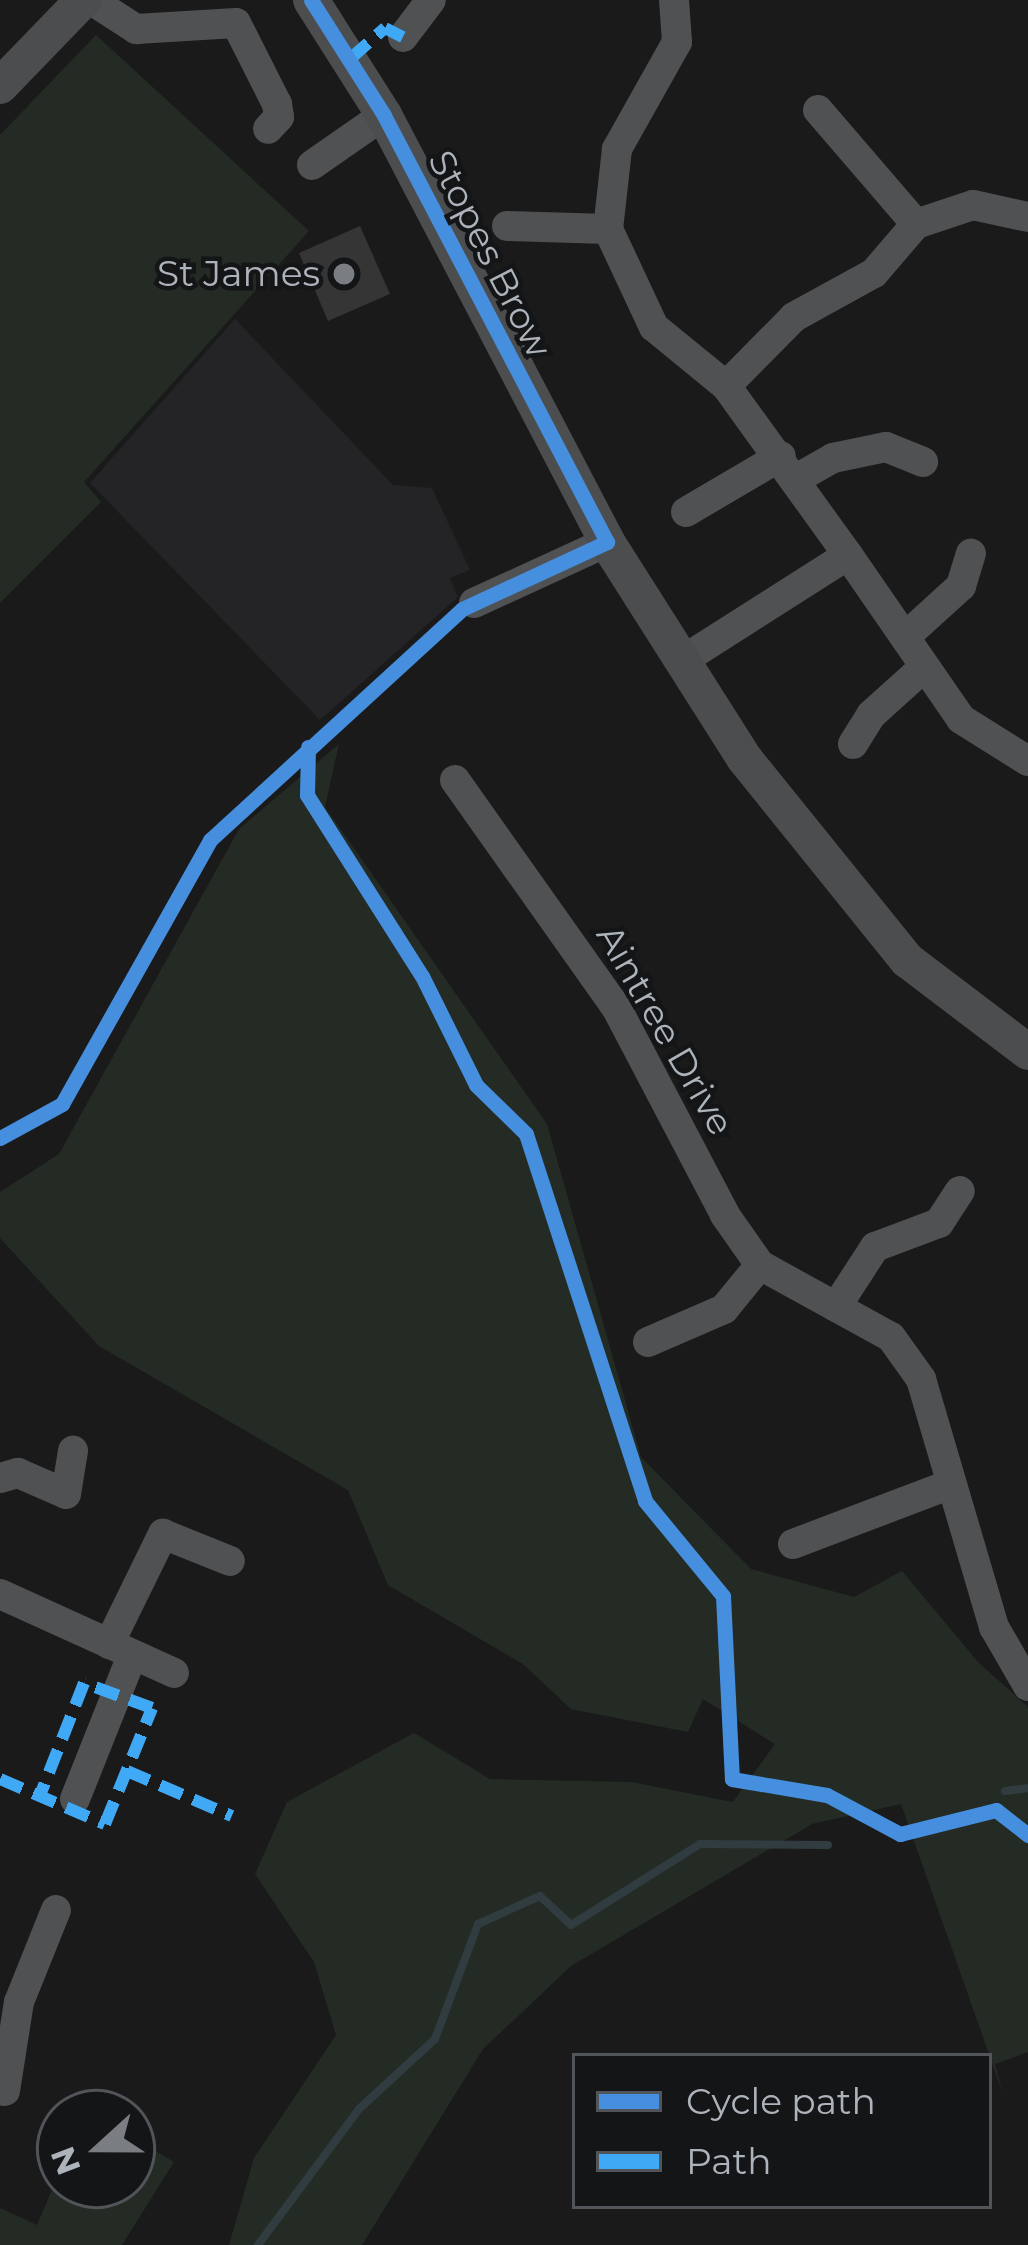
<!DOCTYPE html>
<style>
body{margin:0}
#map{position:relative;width:1028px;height:2245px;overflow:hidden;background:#1a1a1b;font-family:Montserrat,sans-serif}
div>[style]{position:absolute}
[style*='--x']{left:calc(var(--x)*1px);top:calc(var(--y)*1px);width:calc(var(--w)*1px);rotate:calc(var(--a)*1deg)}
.built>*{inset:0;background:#242426}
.green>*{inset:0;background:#242b25}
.stream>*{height:8px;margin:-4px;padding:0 4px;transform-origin:4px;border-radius:4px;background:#313c40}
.building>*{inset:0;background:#353536}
.minor>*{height:30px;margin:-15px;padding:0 15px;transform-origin:15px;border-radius:15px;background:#4f5153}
.major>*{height:36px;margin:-18px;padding:0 18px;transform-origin:18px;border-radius:18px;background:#4c4d4f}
.quiet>*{height:12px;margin-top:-6px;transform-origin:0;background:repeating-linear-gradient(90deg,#3fa9f5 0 24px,transparent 0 36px)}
.cycleway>*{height:15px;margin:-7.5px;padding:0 7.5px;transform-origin:7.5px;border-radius:7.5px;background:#468fdf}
.dots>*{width:33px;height:33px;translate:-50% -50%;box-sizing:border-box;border:6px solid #141517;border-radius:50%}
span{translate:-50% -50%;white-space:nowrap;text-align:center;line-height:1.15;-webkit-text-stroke:9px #141517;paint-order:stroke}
.street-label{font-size:36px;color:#adb3ba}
.poi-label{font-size:36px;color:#adb3ba}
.right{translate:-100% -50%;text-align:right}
.legend{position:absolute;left:572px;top:2053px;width:420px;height:156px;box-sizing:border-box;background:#141517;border:3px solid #515458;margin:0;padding:15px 21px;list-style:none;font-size:36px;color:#adb3ba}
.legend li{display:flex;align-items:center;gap:24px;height:60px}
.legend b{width:60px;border:3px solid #515458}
.north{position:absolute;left:36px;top:2089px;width:120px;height:120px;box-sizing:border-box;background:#141517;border:3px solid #515458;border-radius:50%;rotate:249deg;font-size:33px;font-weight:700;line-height:48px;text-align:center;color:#adb3ba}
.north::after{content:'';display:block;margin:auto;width:42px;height:54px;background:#7a7d82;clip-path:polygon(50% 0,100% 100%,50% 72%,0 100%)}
</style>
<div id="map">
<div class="built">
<div style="clip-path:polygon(235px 319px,393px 485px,432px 488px,470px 570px,450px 578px,458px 597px,320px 720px,90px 483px)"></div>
</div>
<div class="green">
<div style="clip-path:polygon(96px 35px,309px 231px,84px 482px,101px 502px,0 603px,0 135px)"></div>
<div style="clip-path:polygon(339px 744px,325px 807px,547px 1124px,641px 1457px,751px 1569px,854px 1597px,902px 1571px,979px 1663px,1028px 1707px,1028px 2052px,995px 2064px,1003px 2094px,901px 1804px,812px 1824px,571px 1966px,483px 2049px,362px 2245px,229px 2245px,254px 2158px,336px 2035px,314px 1962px,255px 1874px,287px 1802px,414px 1733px,490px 1779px,631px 1782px,733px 1802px,775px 1744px,703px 1699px,688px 1732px,571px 1709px,523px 1664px,388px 1585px,348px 1490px,99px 1346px,0 1238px,0 1192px,59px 1154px,239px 829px)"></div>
<div style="clip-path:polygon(132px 2137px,174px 2162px,122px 2245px,0 2245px,0 2208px,37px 2225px,60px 2171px,60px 2185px,132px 2185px)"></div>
</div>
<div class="stream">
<div style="--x:1005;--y:1791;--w:23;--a:-7"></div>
<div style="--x:258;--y:2245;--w:169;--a:-53.4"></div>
<div style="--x:359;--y:2109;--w:103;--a:-42.6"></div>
<div style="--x:435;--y:2039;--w:123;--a:-69.5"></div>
<div style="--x:478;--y:1924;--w:68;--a:-24.3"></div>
<div style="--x:540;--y:1896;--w:42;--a:43.1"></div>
<div style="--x:571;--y:1925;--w:152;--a:-32.1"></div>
<div style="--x:700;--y:1844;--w:128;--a:0.4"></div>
</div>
<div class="building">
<div style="clip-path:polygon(360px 226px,390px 294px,328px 321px,299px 253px)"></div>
</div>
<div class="minor">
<div style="--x:91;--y:0;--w:54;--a:32.8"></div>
<div style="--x:136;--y:29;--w:100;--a:-3.4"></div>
<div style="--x:236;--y:23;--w:91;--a:63.2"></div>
<div style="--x:277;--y:104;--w:13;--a:81"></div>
<div style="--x:279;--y:117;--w:16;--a:133"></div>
<div style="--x:674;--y:0;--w:42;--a:85.9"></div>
<div style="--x:677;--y:42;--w:123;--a:119.3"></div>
<div style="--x:617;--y:149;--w:81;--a:96.4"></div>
<div style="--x:608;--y:229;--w:108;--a:64.9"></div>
<div style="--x:654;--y:327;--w:93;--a:39.3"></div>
<div style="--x:403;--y:37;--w:46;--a:-52.9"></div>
<div style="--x:818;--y:110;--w:150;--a:49.3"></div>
<div style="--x:312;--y:165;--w:88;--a:-34.8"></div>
<div style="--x:507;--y:226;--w:101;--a:1.7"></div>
<div style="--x:796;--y:479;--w:43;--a:-29.6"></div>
<div style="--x:833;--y:458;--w:54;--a:-11.7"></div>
<div style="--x:886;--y:447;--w:40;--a:22"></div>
<div style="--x:686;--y:512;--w:110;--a:-30.5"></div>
<div style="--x:848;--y:555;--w:208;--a:-125.8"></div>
<div style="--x:726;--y:386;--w:97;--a:-45.4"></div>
<div style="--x:794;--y:317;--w:91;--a:-28.8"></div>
<div style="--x:874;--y:273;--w:65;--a:-49.4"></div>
<div style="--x:916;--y:224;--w:60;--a:-18.4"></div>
<div style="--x:973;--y:205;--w:56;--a:12.3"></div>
<div style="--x:474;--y:603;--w:146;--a:-24.6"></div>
<div style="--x:905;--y:637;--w:76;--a:-42.3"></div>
<div style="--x:961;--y:586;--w:34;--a:-73"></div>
<div style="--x:680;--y:662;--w:199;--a:-32.5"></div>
<div style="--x:848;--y:555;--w:199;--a:55.4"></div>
<div style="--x:961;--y:719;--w:79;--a:32.1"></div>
<div style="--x:853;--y:744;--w:34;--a:-58"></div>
<div style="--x:871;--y:715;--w:70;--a:-42.1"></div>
<div style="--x:455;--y:780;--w:278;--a:54.7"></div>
<div style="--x:616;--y:1007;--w:235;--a:62.3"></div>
<div style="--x:725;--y:1215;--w:61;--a:55"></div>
<div style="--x:760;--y:1265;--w:149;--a:28.8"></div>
<div style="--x:891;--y:1337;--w:52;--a:54.5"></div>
<div style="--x:921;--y:1379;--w:259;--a:73.6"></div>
<div style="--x:994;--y:1627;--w:68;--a:60"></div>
<div style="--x:836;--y:1307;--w:72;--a:-57"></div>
<div style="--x:875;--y:1247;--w:68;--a:-20.6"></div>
<div style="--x:939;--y:1223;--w:38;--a:-57"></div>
<div style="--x:648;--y:1342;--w:83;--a:-23.5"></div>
<div style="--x:724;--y:1309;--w:57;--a:-50.7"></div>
<div style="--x:0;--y:1478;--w:19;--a:-16"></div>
<div style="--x:18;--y:1473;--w:52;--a:23.6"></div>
<div style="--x:66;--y:1494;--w:44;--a:-80.8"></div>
<div style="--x:793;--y:1544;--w:169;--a:-20.8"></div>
<div style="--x:0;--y:1594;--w:191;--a:24.4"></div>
<div style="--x:109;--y:1644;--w:123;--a:-63.9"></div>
<div style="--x:163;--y:1534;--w:72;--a:21.9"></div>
<div style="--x:75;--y:1799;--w:154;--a:-68.3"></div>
<div style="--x:5;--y:2091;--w:90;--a:-81.1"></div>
<div style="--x:19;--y:2002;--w:99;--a:-68.1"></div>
</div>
<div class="major">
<div style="--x:311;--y:0;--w:136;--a:57.6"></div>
<div style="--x:384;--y:115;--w:482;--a:62.4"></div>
<div style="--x:607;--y:542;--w:256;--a:57.6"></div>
<div style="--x:744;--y:758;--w:260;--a:51.1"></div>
<div style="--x:907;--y:960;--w:152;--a:37.2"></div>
<div style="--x:0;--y:86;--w:120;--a:-46"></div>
</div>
<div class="quiet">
<div style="--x:350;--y:59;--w:47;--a:-41.5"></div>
<div style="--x:385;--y:28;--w:20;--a:27"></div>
<div style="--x:127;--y:1771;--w:114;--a:23.2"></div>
<div style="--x:0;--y:1779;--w:114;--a:23.2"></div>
<div style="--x:105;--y:1824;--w:125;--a:-67.9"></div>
<div style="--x:152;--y:1708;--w:72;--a:-159.8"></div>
<div style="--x:84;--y:1683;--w:120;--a:111.4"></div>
</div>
<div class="cycleway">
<div style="--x:308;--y:747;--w:48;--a:91.2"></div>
<div style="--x:307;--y:795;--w:214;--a:57.6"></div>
<div style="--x:422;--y:976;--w:122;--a:63.6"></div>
<div style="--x:476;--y:1085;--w:70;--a:44.4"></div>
<div style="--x:526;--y:1134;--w:386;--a:72"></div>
<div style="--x:645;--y:1501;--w:123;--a:50.6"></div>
<div style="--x:723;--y:1596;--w:183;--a:87.2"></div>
<div style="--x:732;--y:1779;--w:96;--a:9.6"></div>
<div style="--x:827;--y:1795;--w:83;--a:28.1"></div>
<div style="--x:900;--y:1834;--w:99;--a:-14"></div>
<div style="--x:996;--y:1810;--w:41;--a:38"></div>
<div style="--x:0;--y:1138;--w:71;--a:-28.7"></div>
<div style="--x:62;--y:1104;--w:303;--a:-60.7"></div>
<div style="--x:210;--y:840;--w:342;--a:-42.5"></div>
<div style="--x:462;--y:609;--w:160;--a:-24.8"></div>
<div style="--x:607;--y:542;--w:482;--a:-117.6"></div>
<div style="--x:384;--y:115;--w:136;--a:-122.4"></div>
</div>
<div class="dots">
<div style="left:344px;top:274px;background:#7a7d82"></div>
</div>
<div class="street-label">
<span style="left:490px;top:254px;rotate:63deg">Stopes Brow</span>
<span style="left:665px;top:1030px;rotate:60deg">Aintree Drive</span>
</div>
<div class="poi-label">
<span class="right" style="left:320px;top:274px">St James</span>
</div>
<ul class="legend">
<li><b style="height:15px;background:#468fdf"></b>Cycle path</li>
<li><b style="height:15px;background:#3fa9f5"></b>Path</li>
</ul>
<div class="north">N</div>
</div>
